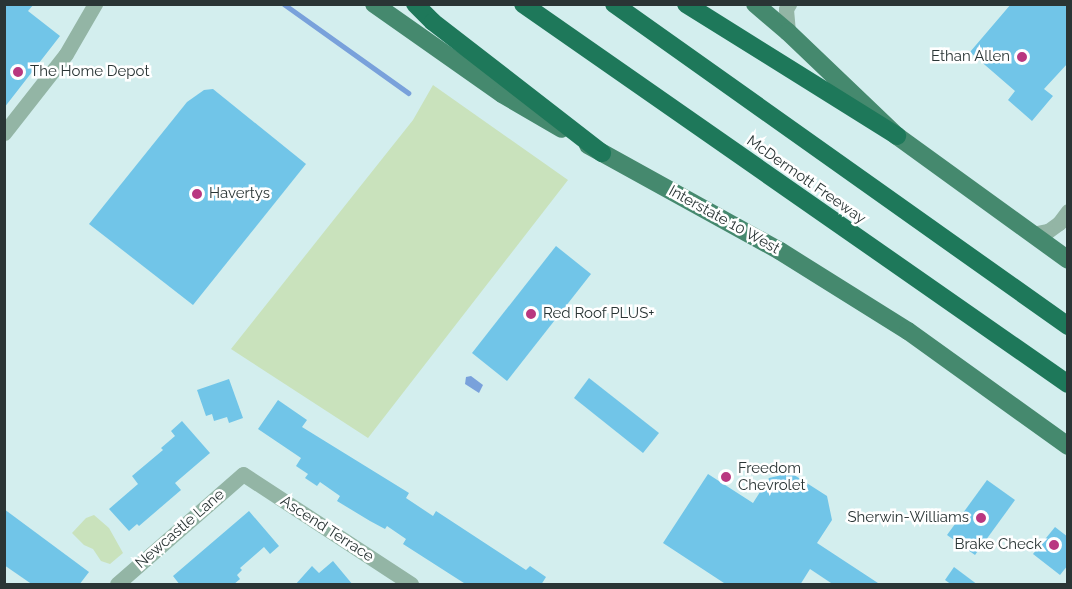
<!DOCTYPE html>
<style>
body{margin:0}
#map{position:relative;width:1072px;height:589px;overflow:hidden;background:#d3eeee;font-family:Raleway,sans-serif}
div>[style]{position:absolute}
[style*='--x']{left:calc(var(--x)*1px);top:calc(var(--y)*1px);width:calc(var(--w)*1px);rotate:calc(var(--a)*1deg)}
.green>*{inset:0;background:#c9e2bc}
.water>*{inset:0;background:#79a1db}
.stream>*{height:4.5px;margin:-2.25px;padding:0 2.25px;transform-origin:2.25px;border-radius:2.25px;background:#79a1db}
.building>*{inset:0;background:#71c5e8}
.minor>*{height:15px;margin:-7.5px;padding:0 7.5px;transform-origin:7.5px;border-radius:7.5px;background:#93b5a5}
.major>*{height:18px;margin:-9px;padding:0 9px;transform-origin:9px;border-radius:9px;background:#45896e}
.highway>*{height:18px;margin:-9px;padding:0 9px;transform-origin:9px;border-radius:9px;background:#1e785a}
.dots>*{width:16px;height:16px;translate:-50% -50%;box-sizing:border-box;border:3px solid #fff;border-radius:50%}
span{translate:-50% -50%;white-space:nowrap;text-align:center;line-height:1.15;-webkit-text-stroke:5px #fff;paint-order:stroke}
.poi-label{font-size:15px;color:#2a3535}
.right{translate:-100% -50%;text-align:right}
.left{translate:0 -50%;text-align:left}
.street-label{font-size:15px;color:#2a3535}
.frame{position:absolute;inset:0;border:6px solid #2a3535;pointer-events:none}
</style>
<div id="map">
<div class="green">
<div style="clip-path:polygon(433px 85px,568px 180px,368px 438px,231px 349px,413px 120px)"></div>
<div style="clip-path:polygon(94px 515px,109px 528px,123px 553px,110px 564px,101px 561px,93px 549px,84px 545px,72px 533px,86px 518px)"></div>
</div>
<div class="water">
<div style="clip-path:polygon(471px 376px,483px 385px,479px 393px,465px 384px,466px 377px)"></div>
</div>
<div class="stream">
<div style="--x:284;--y:4;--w:153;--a:35.5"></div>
</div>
<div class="building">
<div style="clip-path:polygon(4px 4px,34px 4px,28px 11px,60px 36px,4px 108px)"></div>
<div style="clip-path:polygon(1011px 4px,1068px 4px,1068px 63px,1044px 89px,1053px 96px,1032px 121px,1008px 100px,1015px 91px,970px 52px)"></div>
<div style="clip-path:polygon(213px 89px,306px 164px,193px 305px,89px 224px,187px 102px,204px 90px)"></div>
<div style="clip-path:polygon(556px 246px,591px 274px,507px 381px,472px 353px)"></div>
<div style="clip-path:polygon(589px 378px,659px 433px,643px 453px,574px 398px)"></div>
<div style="clip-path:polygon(229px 379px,243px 418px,229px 423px,227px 417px,214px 421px,212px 414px,206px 416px,197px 390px)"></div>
<div style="clip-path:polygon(278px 400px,307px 420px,302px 427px,409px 493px,406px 498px,433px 516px,436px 511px,526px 570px,530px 566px,546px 577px,541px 585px,467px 585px,403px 544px,406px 539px,387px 526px,385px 529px,370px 521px,337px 501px,340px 496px,320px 482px,317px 486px,305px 478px,308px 474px,296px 466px,301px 458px,258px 429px)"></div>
<div style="clip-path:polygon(182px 421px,210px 453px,175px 483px,181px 490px,139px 526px,137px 524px,129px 531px,109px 509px,138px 484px,132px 476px,163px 450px,161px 448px,175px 436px,171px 431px)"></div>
<div style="clip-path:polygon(791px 473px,827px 496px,832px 520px,817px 543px,881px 585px,834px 585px,810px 569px,800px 585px,727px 585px,663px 543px,708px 474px,753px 503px,769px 478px)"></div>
<div style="clip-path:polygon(987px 480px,1015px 500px,975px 555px,947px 535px)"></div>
<div style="clip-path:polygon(4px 509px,89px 572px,79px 585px,33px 585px,4px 565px)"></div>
<div style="clip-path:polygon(249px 511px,279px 546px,270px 554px,264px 547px,240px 568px,242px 570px,237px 575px,240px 579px,233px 585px,180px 585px,173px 576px)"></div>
<div style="clip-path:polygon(1055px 527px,1068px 537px,1068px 565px,1060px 575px,1033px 554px)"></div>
<div style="clip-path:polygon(333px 561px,353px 585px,295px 585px,312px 566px,319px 573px)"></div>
<div style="clip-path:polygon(954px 567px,978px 585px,952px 585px,945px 580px)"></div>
</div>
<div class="minor">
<div style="--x:788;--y:32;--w:23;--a:-95"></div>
<div style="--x:786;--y:9;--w:6;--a:-59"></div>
<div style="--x:4;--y:133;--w:100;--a:-51.9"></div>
<div style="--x:66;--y:54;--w:58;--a:-59.9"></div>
<div style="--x:1032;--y:234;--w:16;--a:-11"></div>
<div style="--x:1048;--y:231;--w:14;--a:-36"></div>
<div style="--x:1059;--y:223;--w:15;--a:-53"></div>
<div style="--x:117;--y:584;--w:167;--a:-41.1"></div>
<div style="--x:243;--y:474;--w:201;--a:33.2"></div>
</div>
<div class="major">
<div style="--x:374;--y:4;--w:156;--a:35.1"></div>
<div style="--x:502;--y:94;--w:69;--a:30.3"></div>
<div style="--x:755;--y:4;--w:43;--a:40.3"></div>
<div style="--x:788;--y:32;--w:151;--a:43.7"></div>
<div style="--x:897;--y:136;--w:211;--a:35.9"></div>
<div style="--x:588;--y:145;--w:219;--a:28.9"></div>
<div style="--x:780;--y:251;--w:151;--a:32"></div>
<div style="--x:908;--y:331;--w:197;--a:35.7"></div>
</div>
<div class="highway">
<div style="--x:415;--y:4;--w:25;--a:45"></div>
<div style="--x:433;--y:22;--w:214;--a:37.8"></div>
<div style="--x:523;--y:4;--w:664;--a:34.89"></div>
<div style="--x:614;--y:4;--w:557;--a:35.35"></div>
<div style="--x:686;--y:4;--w:249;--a:32"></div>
</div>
<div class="dots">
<div style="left:1022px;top:57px;background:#b93780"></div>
<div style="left:18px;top:72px;background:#b93780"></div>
<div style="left:197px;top:194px;background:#b93780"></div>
<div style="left:531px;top:314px;background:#b93780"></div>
<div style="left:726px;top:477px;background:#b93780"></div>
<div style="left:981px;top:518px;background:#b93780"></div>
<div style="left:1054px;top:545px;background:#b93780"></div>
</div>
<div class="poi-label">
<span class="right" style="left:1010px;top:57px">Ethan Allen</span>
<span class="left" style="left:30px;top:72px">The Home Depot</span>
<span class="left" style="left:209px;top:194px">Havertys</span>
<span class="left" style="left:543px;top:314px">Red Roof PLUS+</span>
<span class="left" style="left:738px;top:477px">Freedom<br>Chevrolet</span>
<span class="right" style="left:969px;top:518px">Sherwin-Williams</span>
<span class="right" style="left:1042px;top:545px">Brake Check</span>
</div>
<div class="street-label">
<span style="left:806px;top:180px;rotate:35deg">McDermott Freeway</span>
<span style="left:724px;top:220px;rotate:29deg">Interstate 10 West</span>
<span style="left:180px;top:529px;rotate:-41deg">Newcastle Lane</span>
<span style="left:327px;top:529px;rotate:33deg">Ascend Terrace</span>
</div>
<div class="frame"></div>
</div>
